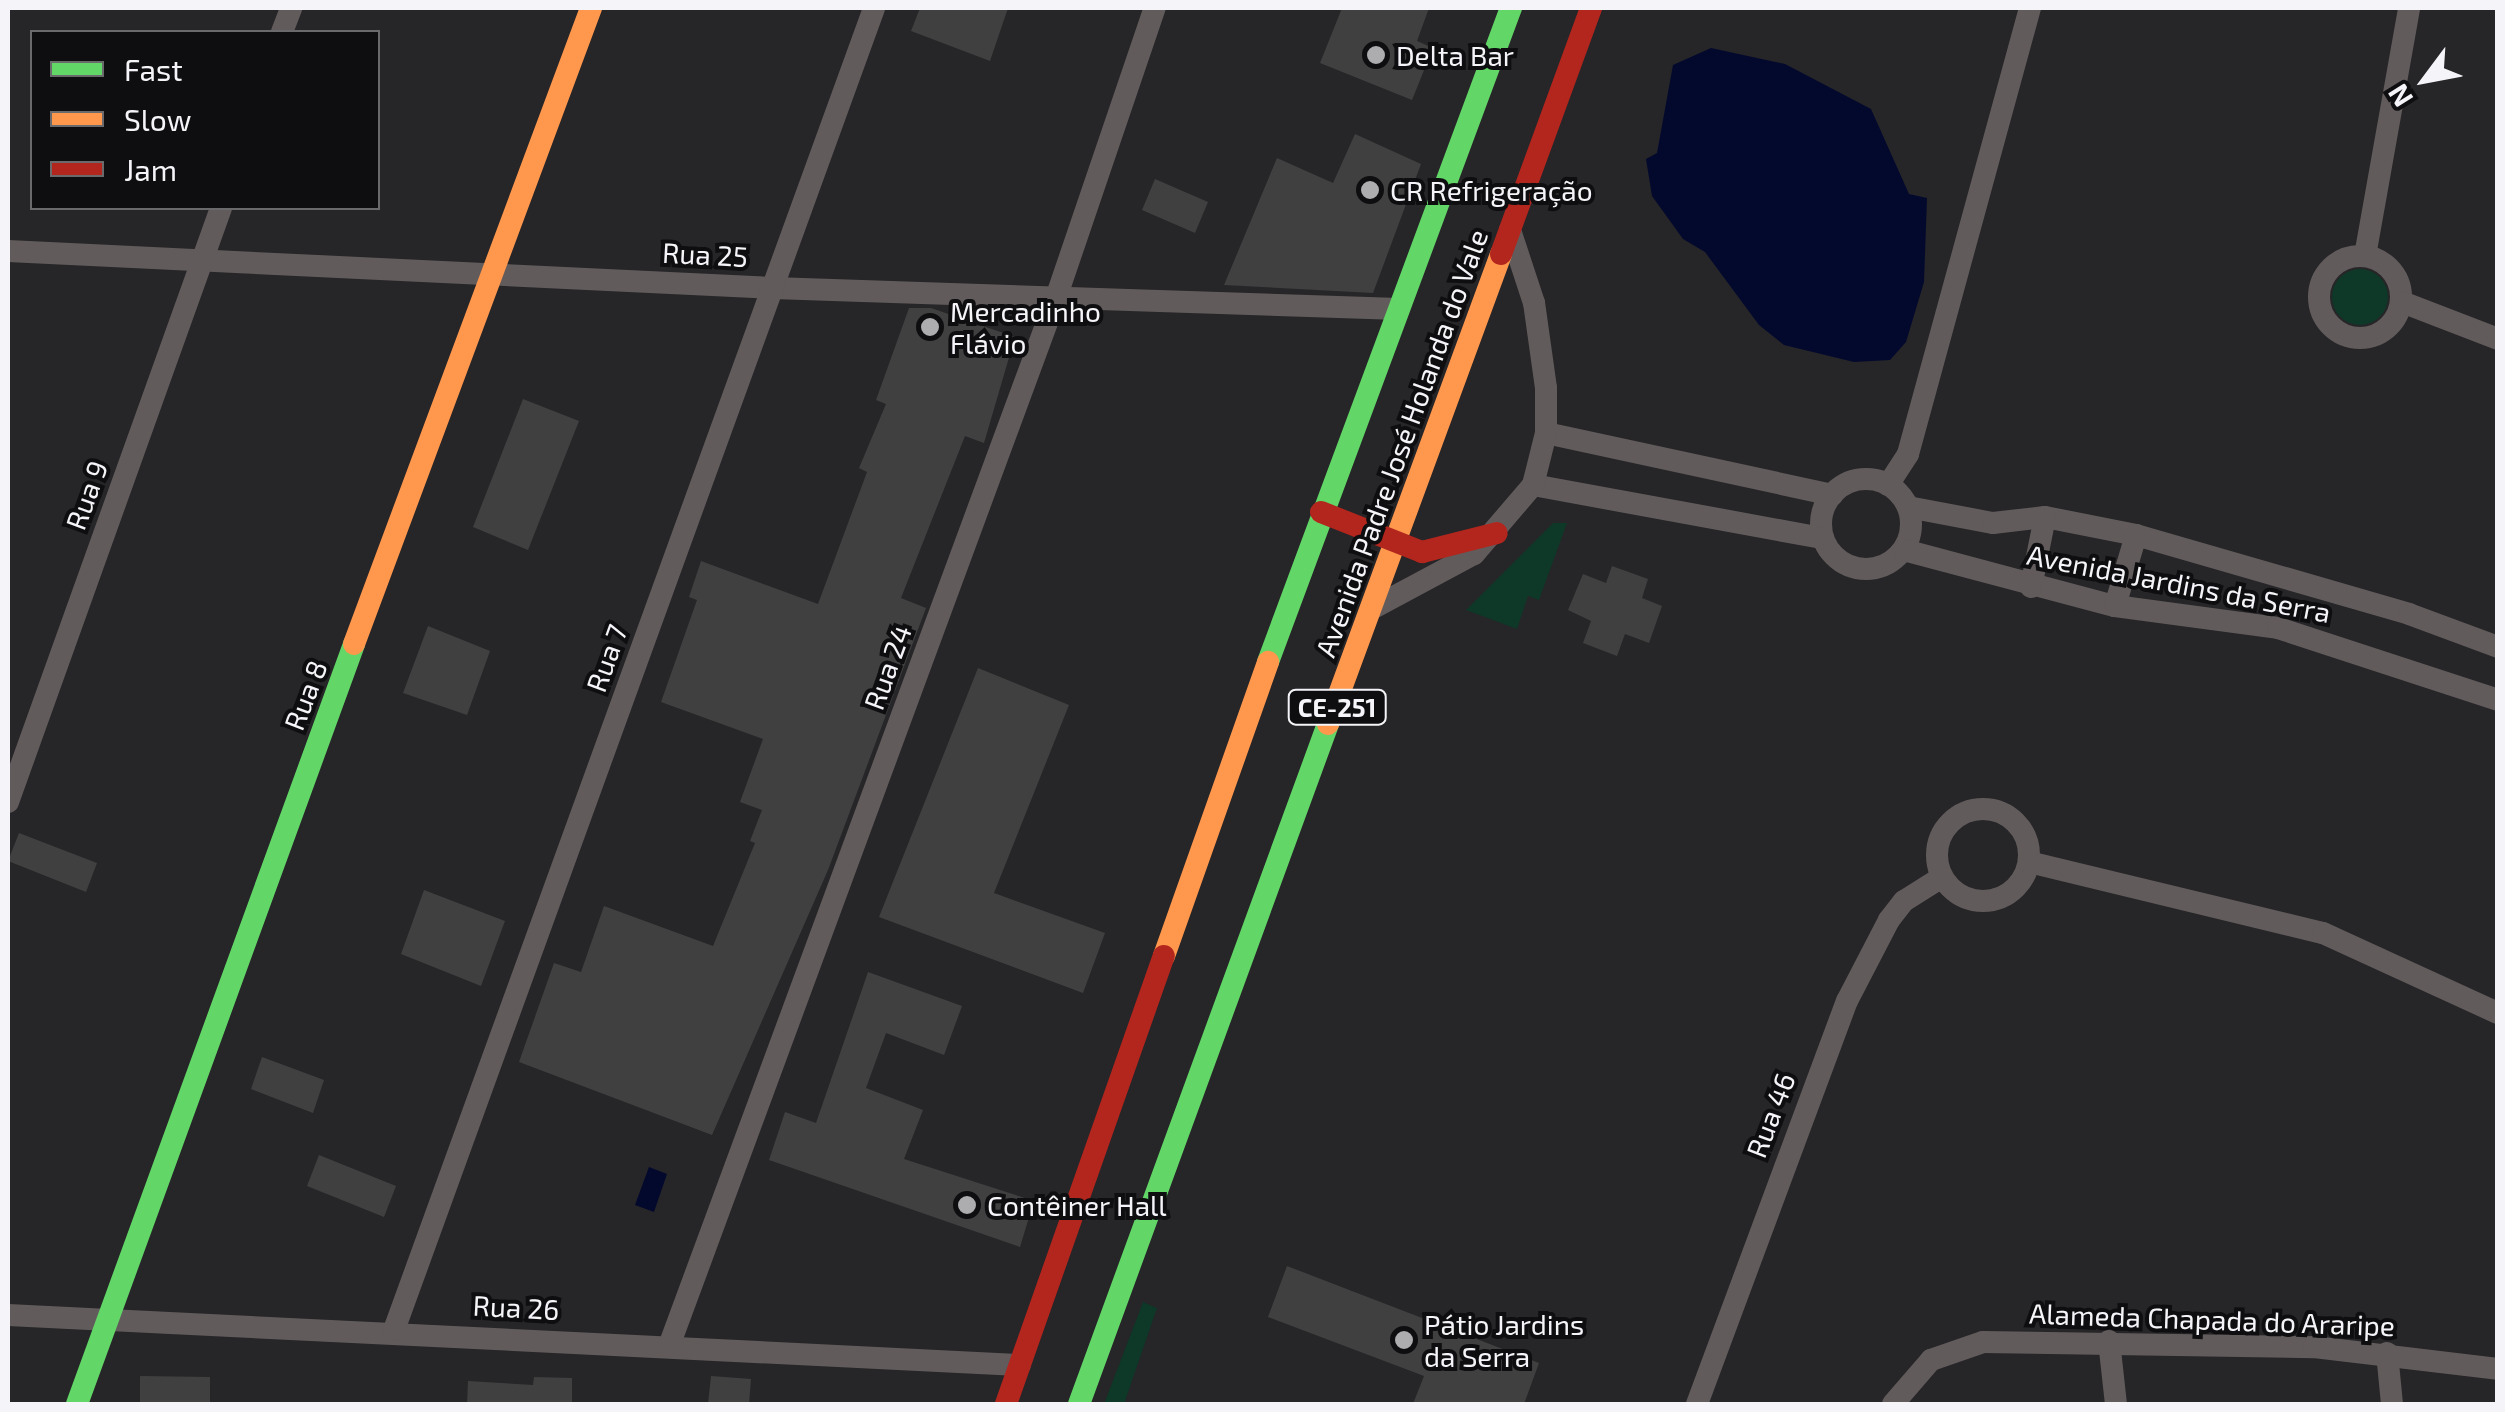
<!DOCTYPE html>
<meta charset="utf-8">
<style>
body{margin:0}
#map{position:relative;width:2505px;height:1412px;overflow:hidden;background:#262528;font-family:"Exo 2",sans-serif}
div>[style]{position:absolute}
[style*='--x']{left:calc(var(--x)*1px);top:calc(var(--y)*1px);width:calc(var(--w)*1px);rotate:calc(var(--a)*1deg)}
.green>*{inset:0;background:#0e3827}
.round{border-radius:50%}
.water>*{inset:0;background:#03092d}
.building>*{inset:0;background:#404041}
.street>*{height:22px;margin:-11px;padding:0 11px;transform-origin:11px;border-radius:11px;background:#625b5b}
.street>.ring{margin:-11px;padding:0;box-sizing:content-box;background:none;border:22px solid #625b5b;border-radius:50%}
.fast>*{height:22px;margin:-11px;padding:0 11px;transform-origin:11px;border-radius:11px;background:#63d668}
.slow>*{height:22px;margin:-11px;padding:0 11px;transform-origin:11px;border-radius:11px;background:#ff974d}
.jam>*{height:22px;margin:-11px;padding:0 11px;transform-origin:11px;border-radius:11px;background:#b3261e}
.dots>*{width:28px;height:28px;translate:-50% -50%;box-sizing:border-box;border:5px solid #0e0e10;border-radius:50%}
span{translate:-50% -50%;white-space:nowrap;text-align:center;line-height:1.15;-webkit-text-stroke:8px #0e0e10;paint-order:stroke}
.shield-label span{padding:2px 8px;background:#0e0e10;border:2px solid;border-radius:8px;-webkit-text-stroke-width:0}
.shield-label{font-size:25px;color:#f5f4f8;font-weight:700}
.poi-label{font-size:28px;color:#f5f4f8}
.left{translate:0 -50%;text-align:left}
.street-label{font-size:28px;color:#f5f4f8}
.frame{position:absolute;inset:0;border:10px solid #f5f4f8;pointer-events:none}
.legend{position:absolute;left:30px;top:30px;width:350px;height:180px;box-sizing:border-box;background:#0e0e10;border:2px solid #6a6a6d;margin:0;padding:12px 18px;list-style:none;font-size:30px;color:#f5f4f8}
.legend li{display:flex;align-items:center;gap:20px;height:50px}
.legend b{width:50px;border:2px solid #6a6a6d}
.north{position:absolute;left:2375px;top:30px;width:100px;height:100px;-webkit-text-stroke:8px #0e0e10;paint-order:stroke;rotate:238deg;font-size:28px;font-weight:700;line-height:40px;text-align:center;color:#f5f4f8}
.north::after{content:'';display:block;margin:auto;width:35px;height:45px;background:#f5f4f8;clip-path:polygon(50% 0,100% 100%,50% 72%,0 100%)}
</style>
<div id="map">
<div class="green">
<div class="round" style="left:2332px;top:269px;width:56px;height:56px"></div>
<div style="clip-path:polygon(1553px 523px,1567px 523px,1539px 600px,1528px 596px,1517px 629px,1466px 610px)"></div>
<div style="clip-path:polygon(1143px 1302px,1157px 1308px,1124px 1404px,1104px 1404px)"></div>
</div>
<div class="water">
<div style="clip-path:polygon(1711px 48px,1785px 64px,1871px 109px,1909px 194px,1927px 198px,1924px 282px,1906px 342px,1890px 360px,1854px 362px,1784px 345px,1759px 325px,1705px 252px,1683px 239px,1652px 196px,1646px 159px,1657px 153px,1673px 65px)"></div>
<div style="clip-path:polygon(649px 1167px,667px 1174px,654px 1212px,635px 1205px)"></div>
</div>
<div class="building">
<div style="clip-path:polygon(920px 8px,1008px 8px,990px 61px,911px 31px)"></div>
<div style="clip-path:polygon(1342px 8px,1429px 8px,1417px 41px,1433px 48px,1412px 100px,1320px 63px)"></div>
<div style="clip-path:polygon(1355px 134px,1421px 164px,1373px 293px,1224px 285px,1277px 158px,1333px 183px)"></div>
<div style="clip-path:polygon(1155px 179px,1208px 202px,1195px 233px,1142px 210px)"></div>
<div style="clip-path:polygon(909px 308px,931px 308px,1015px 337px,984px 443px,965px 436px,901px 598px,926px 608px,828px 870px,712px 1135px,519px 1062px,554px 963px,581px 972px,604px 906px,713px 946px,755px 843px,750px 841px,762px 810px,740px 802px,763px 739px,661px 702px,697px 600px,689px 597px,701px 561px,818px 604px,867px 472px,859px 468px,886px 404px,876px 400px)"></div>
<div style="clip-path:polygon(523px 399px,579px 421px,528px 550px,473px 527px)"></div>
<div style="clip-path:polygon(1612px 566px,1648px 579px,1642px 598px,1662px 606px,1649px 643px,1625px 634px,1617px 656px,1583px 643px,1591px 621px,1568px 610px,1583px 574px,1606px 583px)"></div>
<div style="clip-path:polygon(428px 626px,490px 651px,467px 715px,403px 693px)"></div>
<div style="clip-path:polygon(978px 668px,1069px 705px,994px 893px,1105px 933px,1083px 993px,879px 917px)"></div>
<div style="clip-path:polygon(19px 833px,97px 863px,86px 892px,8px 861px)"></div>
<div style="clip-path:polygon(424px 890px,505px 921px,481px 986px,401px 954px)"></div>
<div style="clip-path:polygon(868px 972px,962px 1006px,944px 1055px,886px 1033px,866px 1088px,923px 1110px,904px 1159px,1034px 1201px,1020px 1247px,769px 1160px,785px 1112px,816px 1123px)"></div>
<div style="clip-path:polygon(262px 1057px,324px 1080px,313px 1113px,251px 1089px)"></div>
<div style="clip-path:polygon(319px 1155px,396px 1186px,384px 1217px,307px 1186px)"></div>
<div style="clip-path:polygon(1287px 1266px,1539px 1363px,1524px 1404px,1413px 1404px,1424px 1376px,1268px 1317px)"></div>
<div style="clip-path:polygon(140px 1376px,210px 1377px,210px 1404px,140px 1404px)"></div>
<div style="clip-path:polygon(711px 1376px,751px 1379px,749px 1404px,708px 1404px)"></div>
<div style="clip-path:polygon(534px 1377px,572px 1378px,572px 1404px,467px 1404px,468px 1381px,533px 1385px)"></div>
</div>
<div class="street">
<div style="--x:282;--y:32;--w:26;--a:-69"></div>
<div style="--x:8;--y:251;--w:766;--a:2.77"></div>
<div style="--x:773;--y:288;--w:626;--a:1.92"></div>
<div class="ring" style="left:2319px;top:256px;width:60px;height:60px"></div>
<div style="--x:2365;--y:256;--w:252;--a:-79.9"></div>
<div style="--x:2402;--y:302;--w:103;--a:21.1"></div>
<div style="--x:1546;--y:433;--w:293;--a:12.2"></div>
<div class="ring" style="left:1821px;top:479px;width:68px;height:68px"></div>
<div style="--x:1533;--y:485;--w:295;--a:10.4"></div>
<div style="--x:1888;--y:485;--w:37;--a:-57"></div>
<div style="--x:1908;--y:454;--w:462;--a:-74.7"></div>
<div style="--x:1908;--y:507;--w:86;--a:10.7"></div>
<div style="--x:1993;--y:523;--w:52;--a:-6.6"></div>
<div style="--x:2045;--y:517;--w:93;--a:11.2"></div>
<div style="--x:2136;--y:535;--w:284;--a:16.1"></div>
<div style="--x:2409;--y:614;--w:95;--a:20.3"></div>
<div style="--x:1904;--y:550;--w:218;--a:14.9"></div>
<div style="--x:2115;--y:606;--w:164;--a:7.7"></div>
<div style="--x:2278;--y:628;--w:231;--a:18.1"></div>
<div style="--x:2031;--y:587;--w:71;--a:-78.7"></div>
<div style="--x:2115;--y:606;--w:74;--a:-73.5"></div>
<div style="--x:1375;--y:607;--w:112;--a:-28.2"></div>
<div style="--x:1474;--y:554;--w:91;--a:-49.5"></div>
<div style="--x:1533;--y:485;--w:54;--a:-76"></div>
<div style="--x:1546;--y:433;--w:45;--a:-90"></div>
<div style="--x:1546;--y:388;--w:86;--a:-98"></div>
<div style="--x:1534;--y:303;--w:77;--a:-108.2"></div>
<div style="--x:8;--y:802;--w:631;--a:-70.27"></div>
<div class="ring" style="left:1937px;top:809px;width:70px;height:70px"></div>
<div style="--x:2029;--y:862;--w:302;--a:13.6"></div>
<div style="--x:2323;--y:933;--w:192;--a:24.6"></div>
<div style="--x:8;--y:1315;--w:1013;--a:2.83"></div>
<div style="--x:394;--y:1330;--w:1406;--a:-70.04"></div>
<div style="--x:2109;--y:1341;--w:63;--a:83.7"></div>
<div style="--x:669;--y:1346;--w:1117;--a:-69.73"></div>
<div style="--x:1056;--y:298;--w:306;--a:-71.2"></div>
<div style="--x:2387;--y:1353;--w:51;--a:84.4"></div>
<div style="--x:1697;--y:1404;--w:430;--a:-69.6"></div>
<div style="--x:1847;--y:1001;--w:91;--a:-62.6"></div>
<div style="--x:1889;--y:920;--w:24;--a:-52"></div>
<div style="--x:1904;--y:901;--w:45;--a:-32.3"></div>
<div style="--x:1893;--y:1404;--w:58;--a:-49.2"></div>
<div style="--x:1931;--y:1360;--w:55;--a:-19.1"></div>
<div style="--x:1983;--y:1342;--w:331;--a:0.9"></div>
<div style="--x:2314;--y:1347;--w:185;--a:6.8"></div>
</div>
<div class="fast">
<div style="--x:1268;--y:662;--w:698;--a:-69.62"></div>
<div style="--x:77;--y:1404;--w:809;--a:-69.97"></div>
<div style="--x:1079;--y:1404;--w:724;--a:-69.89"></div>
</div>
<div class="slow">
<div style="--x:354;--y:644;--w:679;--a:-69.56"></div>
<div style="--x:1328;--y:724;--w:501;--a:-69.79"></div>
<div style="--x:1164;--y:956;--w:312;--a:-70.5"></div>
</div>
<div class="jam">
<div style="--x:1501;--y:254;--w:262;--a:-69.9"></div>
<div style="--x:1321;--y:512;--w:109;--a:21.6"></div>
<div style="--x:1422;--y:552;--w:77;--a:-14.2"></div>
<div style="--x:1006;--y:1404;--w:475;--a:-70.6"></div>
</div>
<div class="dots">
<div style="left:1376px;top:55px;background:#adacaf"></div>
<div style="left:1370px;top:190px;background:#adacaf"></div>
<div style="left:930px;top:327px;background:#adacaf"></div>
<div style="left:967px;top:1205px;background:#adacaf"></div>
<div style="left:1404px;top:1340px;background:#adacaf"></div>
</div>
<div class="shield-label">
<span style="left:1337px;top:707px">CE-251</span>
</div>
<div class="poi-label">
<span class="left" style="left:1396px;top:55px">Delta Bar</span>
<span class="left" style="left:1390px;top:190px">CR Refrigeração</span>
<span class="left" style="left:950px;top:327px">Mercadinho<br>Flávio</span>
<span class="left" style="left:987px;top:1205px">Contêiner Hall</span>
<span class="left" style="left:1424px;top:1340px">Pátio Jardins<br>da Serra</span>
</div>
<div class="street-label">
<span style="left:705px;top:254px;rotate:3deg">Rua 25</span>
<span style="left:1401px;top:443px;rotate:-70deg">Avenida Padre José Holanda do Vale</span>
<span style="left:86px;top:495px;rotate:-70deg">Rua 9</span>
<span style="left:2179px;top:583px;rotate:11deg">Avenida Jardins da Serra</span>
<span style="left:606px;top:658px;rotate:-70deg">Rua 7</span>
<span style="left:887px;top:667px;rotate:-70deg">Rua 24</span>
<span style="left:305px;top:695px;rotate:-69deg">Rua 8</span>
<span style="left:1770px;top:1115px;rotate:-69deg">Rua 46</span>
<span style="left:516px;top:1307px;rotate:3deg">Rua 26</span>
<span style="left:2212px;top:1319px;rotate:2deg">Alameda Chapada do Araripe</span>
</div>
<div class="frame"></div>
<ul class="legend">
<li><b style="height:12px;background:#63d668"></b>Fast</li>
<li><b style="height:12px;background:#ff974d"></b>Slow</li>
<li><b style="height:12px;background:#b3261e"></b>Jam</li>
</ul>
<div class="north">N</div>
</div>
